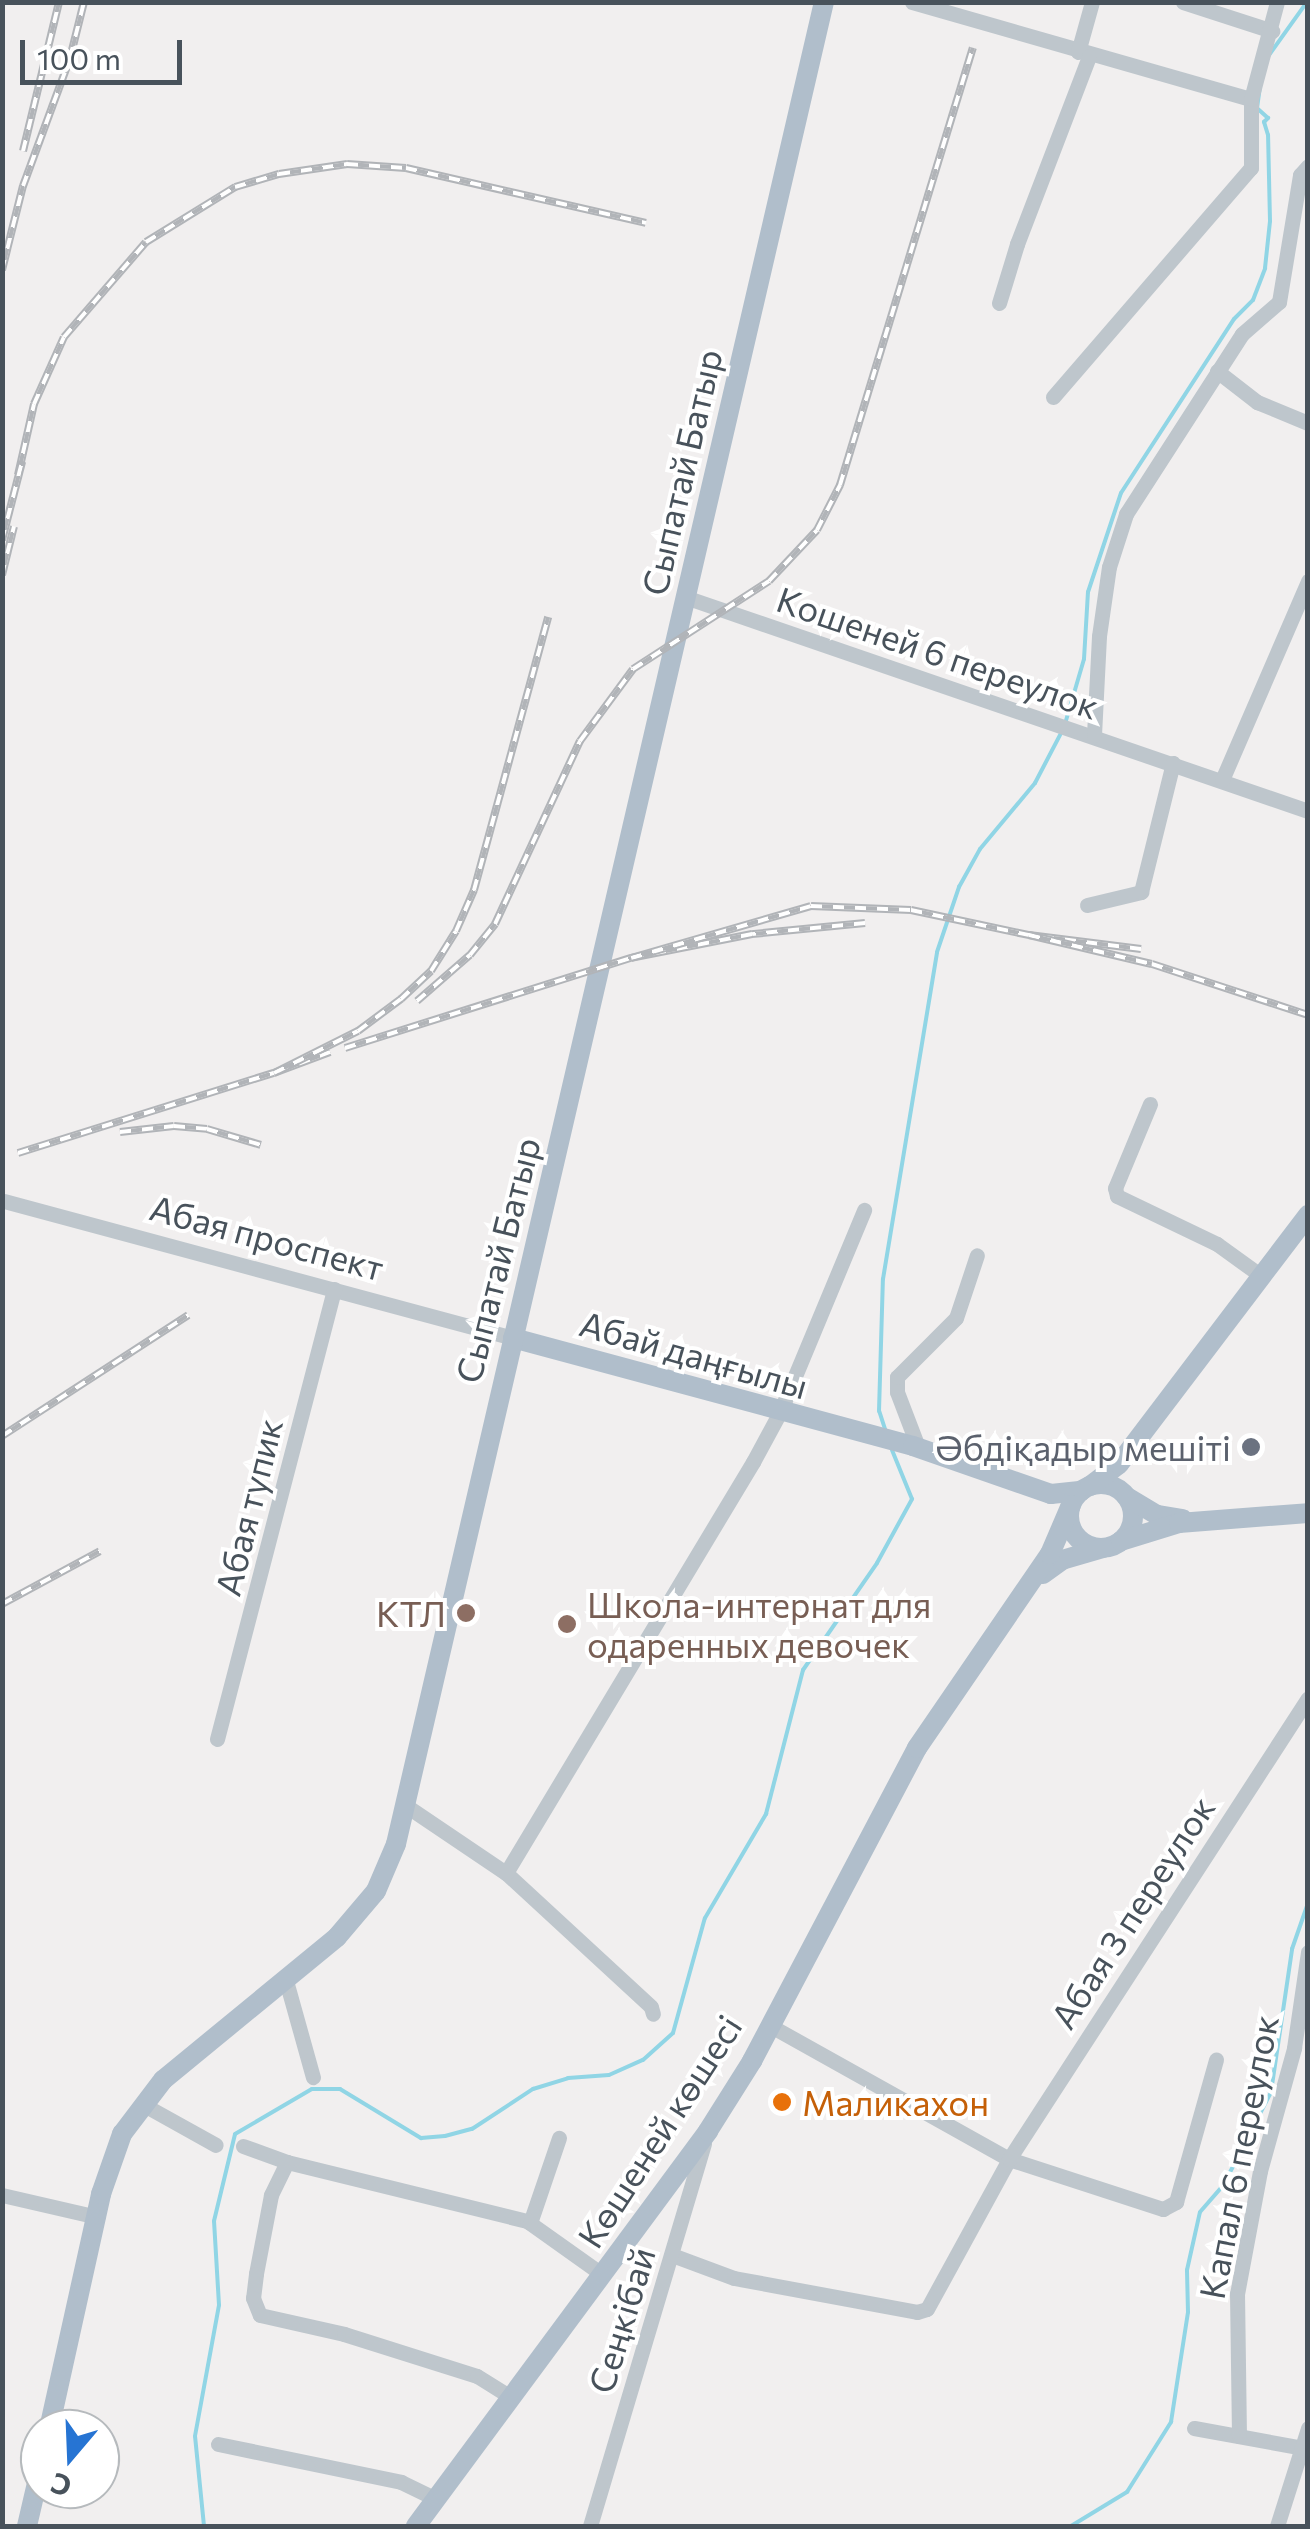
<!DOCTYPE html>
<meta charset="utf-8">
<style>
body{margin:0}
#map{position:relative;width:1310px;height:2529px;overflow:hidden;background:#f1efef;font-family:Commissioner,sans-serif}
div>[style]{position:absolute}
[style*='--x']{left:calc(var(--x)*1px);top:calc(var(--y)*1px);width:calc(var(--w)*1px);rotate:calc(var(--a)*1deg)}
.stream>*{height:4px;margin:-2px;padding:0 2px;transform-origin:2px;border-radius:2px;background:#90d5e5}
.minor>*{height:15px;margin:-7.5px;padding:0 7.5px;transform-origin:7.5px;border-radius:7.5px;background:#bec6cc}
.major>*{height:20px;margin:-10px;padding:0 10px;transform-origin:10px;border-radius:10px;background:#b0becb}
.major>.ring{margin:-10px;padding:0;box-sizing:content-box;background:none;border:20px solid #b0becb;border-radius:50%}
.rail>*{height:8px;margin-top:-4px;transform-origin:0;background:repeating-linear-gradient(90deg,#fff 0 11px,#b1b4b8 0 22px);box-sizing:border-box;border-block:2px solid #b1b4b8}
.dots>*{width:28px;height:28px;translate:-50% -50%;box-sizing:border-box;border:5px solid #fff;border-radius:50%}
span{translate:-50% -50%;white-space:nowrap;text-align:center;line-height:1.15;-webkit-text-stroke:8px #fff;paint-order:stroke}
.street-label{font-size:35px;color:#48525b}
.worship-label{font-size:35px;color:#5b616d}
.right{translate:-100% -50%;text-align:right}
.education-label{font-size:35px;color:#785e54}
.left{translate:0 -50%;text-align:left}
.food-label{font-size:35px;color:#c56008}
.frame{position:absolute;inset:0;border:5px solid #48525b;pointer-events:none}
.north{position:absolute;left:20px;top:2409px;width:100px;height:100px;box-sizing:border-box;background:#fff;border:2px solid #b6babd;border-radius:50%;rotate:199deg;font-size:28px;font-weight:700;line-height:40px;text-align:center;color:#48525b}
.north::after{content:'';display:block;margin:auto;width:35px;height:45px;background:#2674d3;clip-path:polygon(50% 0,100% 100%,50% 72%,0 100%)}
.scale{position:absolute;left:20px;top:40px;width:162px;height:45px;box-sizing:border-box;border:5px solid #48525b;border-top:0;padding-left:12px;font-size:30px;line-height:35px;white-space:nowrap;color:#48525b;-webkit-text-stroke:8px #fff;paint-order:stroke}
</style>
<div id="map">
<div class="stream">
<div style="--x:1269;--y:55;--w:65;--a:-54.4"></div>
<div style="--x:1065;--y:724;--w:68;--a:-73.7"></div>
<div style="--x:1084;--y:659;--w:67;--a:-86.6"></div>
<div style="--x:1088;--y:592;--w:104;--a:-71.6"></div>
<div style="--x:1121;--y:493;--w:207;--a:-57"></div>
<div style="--x:1234;--y:319;--w:27;--a:-45"></div>
<div style="--x:1253;--y:300;--w:34;--a:-69"></div>
<div style="--x:1265;--y:268;--w:47;--a:-83.9"></div>
<div style="--x:1270;--y:221;--w:86;--a:-91.3"></div>
<div style="--x:1268;--y:135;--w:14;--a:-107"></div>
<div style="--x:1264;--y:122;--w:6;--a:-45"></div>
<div style="--x:1268;--y:118;--w:15;--a:-138"></div>
<div style="--x:1257;--y:108;--w:21;--a:-82"></div>
<div style="--x:886;--y:1432;--w:22;--a:-108"></div>
<div style="--x:879;--y:1411;--w:132;--a:-88.3"></div>
<div style="--x:883;--y:1279;--w:331;--a:-80.6"></div>
<div style="--x:937;--y:952;--w:69;--a:-71.3"></div>
<div style="--x:959;--y:887;--w:43;--a:-61.1"></div>
<div style="--x:980;--y:849;--w:86;--a:-50.2"></div>
<div style="--x:1035;--y:783;--w:56;--a:-62.5"></div>
<div style="--x:204;--y:2526;--w:90;--a:-95.7"></div>
<div style="--x:195;--y:2436;--w:133;--a:-79.6"></div>
<div style="--x:219;--y:2305;--w:84;--a:-93.4"></div>
<div style="--x:214;--y:2221;--w:89;--a:-76.4"></div>
<div style="--x:235;--y:2134;--w:89;--a:-30.3"></div>
<div style="--x:312;--y:2089;--w:28;--a:0"></div>
<div style="--x:340;--y:2089;--w:95;--a:31.2"></div>
<div style="--x:421;--y:2138;--w:24;--a:-5"></div>
<div style="--x:445;--y:2136;--w:28;--a:-15"></div>
<div style="--x:472;--y:2129;--w:73;--a:-33.3"></div>
<div style="--x:533;--y:2089;--w:37;--a:-17"></div>
<div style="--x:568;--y:2078;--w:41;--a:-4.2"></div>
<div style="--x:609;--y:2075;--w:37;--a:-24"></div>
<div style="--x:643;--y:2060;--w:40;--a:-42"></div>
<div style="--x:673;--y:2033;--w:119;--a:-74.5"></div>
<div style="--x:705;--y:1918;--w:121;--a:-59.6"></div>
<div style="--x:766;--y:1814;--w:149;--a:-75.6"></div>
<div style="--x:803;--y:1670;--w:130;--a:-55.3"></div>
<div style="--x:877;--y:1563;--w:73;--a:-61.3"></div>
<div style="--x:912;--y:1499;--w:53;--a:-112.2"></div>
<div style="--x:1071;--y:2526;--w:66;--a:-31.3"></div>
<div style="--x:1127;--y:2492;--w:83;--a:-57.8"></div>
<div style="--x:1171;--y:2422;--w:111;--a:-81.2"></div>
<div style="--x:1188;--y:2312;--w:42;--a:-91.4"></div>
<div style="--x:1187;--y:2270;--w:59;--a:-77.4"></div>
<div style="--x:1200;--y:2212;--w:37;--a:-49"></div>
<div style="--x:1224;--y:2184;--w:103;--a:-62.9"></div>
<div style="--x:1271;--y:2092;--w:145;--a:-81.6"></div>
<div style="--x:1292;--y:1949;--w:49;--a:-70.8"></div>
</div>
<div class="minor">
<div style="--x:912;--y:2;--w:353;--a:16"></div>
<div style="--x:1183;--y:2;--w:94;--a:18"></div>
<div style="--x:1078;--y:52;--w:52;--a:-74.4"></div>
<div style="--x:999;--y:303;--w:62;--a:-73"></div>
<div style="--x:1017;--y:244;--w:201;--a:-69"></div>
<div style="--x:1217;--y:371;--w:51;--a:37.8"></div>
<div style="--x:1257;--y:402;--w:55;--a:22.4"></div>
<div style="--x:1053;--y:397;--w:303;--a:-49.2"></div>
<div style="--x:1251;--y:168;--w:69;--a:-90"></div>
<div style="--x:1251;--y:99;--w:100;--a:-75"></div>
<div style="--x:685;--y:597;--w:659;--a:18.96"></div>
<div style="--x:1094;--y:735;--w:99;--a:-87.1"></div>
<div style="--x:1099;--y:636;--w:70;--a:-81.8"></div>
<div style="--x:1109;--y:567;--w:56;--a:-72.2"></div>
<div style="--x:1126;--y:514;--w:214;--a:-57.2"></div>
<div style="--x:1242;--y:334;--w:49;--a:-40.9"></div>
<div style="--x:1279;--y:302;--w:129;--a:-80.6"></div>
<div style="--x:1300;--y:175;--w:12;--a:-48"></div>
<div style="--x:1222;--y:780;--w:217;--a:-66.6"></div>
<div style="--x:1087;--y:905;--w:56;--a:-13.5"></div>
<div style="--x:1141;--y:892;--w:133;--a:-76.1"></div>
<div style="--x:1150;--y:1104;--w:91;--a:112.6"></div>
<div style="--x:1115;--y:1188;--w:8;--a:76"></div>
<div style="--x:1117;--y:1196;--w:111;--a:25.6"></div>
<div style="--x:1217;--y:1244;--w:53;--a:35.8"></div>
<div style="--x:4;--y:1201;--w:527;--a:15.06"></div>
<div style="--x:918;--y:1447;--w:59;--a:-110.9"></div>
<div style="--x:897;--y:1392;--w:15;--a:-90"></div>
<div style="--x:897;--y:1377;--w:83;--a:-45"></div>
<div style="--x:956;--y:1318;--w:66;--a:-71.6"></div>
<div style="--x:217;--y:1739;--w:465;--a:-75.4"></div>
<div style="--x:405;--y:1805;--w:122;--a:34"></div>
<div style="--x:506;--y:1873;--w:197;--a:42.7"></div>
<div style="--x:651;--y:2007;--w:7;--a:74"></div>
<div style="--x:506;--y:1873;--w:480;--a:-59"></div>
<div style="--x:753;--y:1462;--w:57;--a:-61.6"></div>
<div style="--x:780;--y:1412;--w:219;--a:-67.4"></div>
<div style="--x:285;--y:1977;--w:104;--a:74.4"></div>
<div style="--x:769;--y:2025;--w:275;--a:29.2"></div>
<div style="--x:1009;--y:2159;--w:162;--a:18"></div>
<div style="--x:1163;--y:2209;--w:15;--a:-28"></div>
<div style="--x:1176;--y:2202;--w:148;--a:-74.3"></div>
<div style="--x:144;--y:2105;--w:82;--a:29.1"></div>
<div style="--x:243;--y:2146;--w:47;--a:20"></div>
<div style="--x:287;--y:2162;--w:247;--a:13.8"></div>
<div style="--x:527;--y:2221;--w:93;--a:35.4"></div>
<div style="--x:287;--y:2162;--w:37;--a:116"></div>
<div style="--x:271;--y:2195;--w:80;--a:100.8"></div>
<div style="--x:256;--y:2274;--w:24;--a:97"></div>
<div style="--x:253;--y:2298;--w:18;--a:68"></div>
<div style="--x:260;--y:2315;--w:86;--a:12.7"></div>
<div style="--x:344;--y:2334;--w:139;--a:17.5"></div>
<div style="--x:477;--y:2376;--w:40;--a:32"></div>
<div style="--x:2;--y:2195;--w:98;--a:13"></div>
<div style="--x:530;--y:2223;--w:90;--a:-71.2"></div>
<div style="--x:672;--y:2255;--w:66;--a:20.4"></div>
<div style="--x:734;--y:2278;--w:186;--a:10.5"></div>
<div style="--x:917;--y:2312;--w:10;--a:-17"></div>
<div style="--x:927;--y:2309;--w:171;--a:-61.3"></div>
<div style="--x:1009;--y:2159;--w:549;--a:-57.03"></div>
<div style="--x:1194;--y:2428;--w:116;--a:10.4"></div>
<div style="--x:1239;--y:2436;--w:142;--a:-90.8"></div>
<div style="--x:1237;--y:2294;--w:125;--a:-79.4"></div>
<div style="--x:1260;--y:2171;--w:128;--a:-74.5"></div>
<div style="--x:1294;--y:2048;--w:97;--a:-81.7"></div>
<div style="--x:218;--y:2444;--w:187;--a:11.7"></div>
<div style="--x:401;--y:2482;--w:39;--a:26"></div>
<div style="--x:590;--y:2526;--w:399;--a:-73.4"></div>
<div style="--x:1277;--y:2526;--w:103;--a:-72.4"></div>
</div>
<div class="major">
<div style="--x:513;--y:1338;--w:414;--a:15.1"></div>
<div style="--x:913;--y:1446;--w:146;--a:19.2"></div>
<div style="--x:1051;--y:1494;--w:31;--a:-6"></div>
<div class="ring" style="left:1069px;top:1484px;width:44px;height:44px"></div>
<div style="--x:1090;--y:1486;--w:36;--a:-37"></div>
<div style="--x:1119;--y:1464;--w:313;--a:-52.8"></div>
<div style="--x:1127;--y:1497;--w:35;--a:31"></div>
<div style="--x:1157;--y:1515;--w:26;--a:9"></div>
<div style="--x:1121;--y:1541;--w:61;--a:-17.2"></div>
<div style="--x:1179;--y:1523;--w:129;--a:-4.4"></div>
<div style="--x:1043;--y:1574;--w:24;--a:-36"></div>
<div style="--x:1062;--y:1560;--w:43;--a:-16.3"></div>
<div style="--x:49;--y:2429;--w:241;--a:-77.5"></div>
<div style="--x:101;--y:2194;--w:64;--a:-70.7"></div>
<div style="--x:122;--y:2134;--w:68;--a:-52.8"></div>
<div style="--x:163;--y:2080;--w:225;--a:-39.4"></div>
<div style="--x:337;--y:1937;--w:60;--a:-49.7"></div>
<div style="--x:376;--y:1891;--w:51;--a:-66.9"></div>
<div style="--x:396;--y:1844;--w:1891;--a:-76.92"></div>
<div style="--x:27;--y:2526;--w:57;--a:-76.9"></div>
<div style="--x:416;--y:2526;--w:491;--a:-53.5"></div>
<div style="--x:708;--y:2131;--w:83;--a:-57.8"></div>
<div style="--x:752;--y:2061;--w:354;--a:-62.2"></div>
<div style="--x:917;--y:1748;--w:235;--a:-55.6"></div>
<div style="--x:1050;--y:1554;--w:53;--a:-66.8"></div>
</div>
<div class="rail">
<div style="--x:23;--y:151;--w:153;--a:-76.4"></div>
<div style="--x:2;--y:270;--w:87;--a:-76"></div>
<div style="--x:23;--y:186;--w:136;--a:-69.8"></div>
<div style="--x:70;--y:58;--w:58;--a:-76"></div>
<div style="--x:18;--y:475;--w:73;--a:-77.3"></div>
<div style="--x:34;--y:404;--w:73;--a:-65.9"></div>
<div style="--x:64;--y:337;--w:125;--a:-49.2"></div>
<div style="--x:146;--y:242;--w:105;--a:-31.7"></div>
<div style="--x:235;--y:187;--w:46;--a:-16.5"></div>
<div style="--x:279;--y:174;--w:69;--a:-8.4"></div>
<div style="--x:347;--y:164;--w:59;--a:3.9"></div>
<div style="--x:406;--y:168;--w:246;--a:12.9"></div>
<div style="--x:2;--y:540;--w:81;--a:-75.6"></div>
<div style="--x:2;--y:575;--w:50;--a:-76.2"></div>
<div style="--x:865;--y:923;--w:114;--a:174.4"></div>
<div style="--x:752;--y:934;--w:123;--a:168.8"></div>
<div style="--x:631;--y:958;--w:187;--a:-16.1"></div>
<div style="--x:811;--y:906;--w:100;--a:2.3"></div>
<div style="--x:911;--y:910;--w:121;--a:12"></div>
<div style="--x:1141;--y:949;--w:113;--a:-172.9"></div>
<div style="--x:1029;--y:935;--w:126;--a:13.3"></div>
<div style="--x:1152;--y:964;--w:164;--a:18.1"></div>
<div style="--x:417;--y:1001;--w:70;--a:-41"></div>
<div style="--x:470;--y:955;--w:40;--a:-51"></div>
<div style="--x:495;--y:924;--w:202;--a:-65.1"></div>
<div style="--x:580;--y:741;--w:89;--a:-53.6"></div>
<div style="--x:633;--y:669;--w:162;--a:-32.9"></div>
<div style="--x:769;--y:581;--w:70;--a:-46.7"></div>
<div style="--x:817;--y:530;--w:51;--a:-62.9"></div>
<div style="--x:840;--y:485;--w:457;--a:-73.1"></div>
<div style="--x:345;--y:1048;--w:300;--a:-17.5"></div>
<div style="--x:330;--y:1052;--w:60;--a:159.4"></div>
<div style="--x:274;--y:1073;--w:94;--a:-26.6"></div>
<div style="--x:358;--y:1031;--w:54;--a:-36.7"></div>
<div style="--x:401;--y:999;--w:41;--a:-43"></div>
<div style="--x:431;--y:971;--w:47;--a:-58"></div>
<div style="--x:456;--y:931;--w:45;--a:-66.3"></div>
<div style="--x:474;--y:890;--w:283;--a:-74.8"></div>
<div style="--x:120;--y:1132;--w:54;--a:-6.3"></div>
<div style="--x:174;--y:1126;--w:33;--a:5"></div>
<div style="--x:207;--y:1129;--w:56;--a:16.5"></div>
<div style="--x:18;--y:1153;--w:268;--a:-17.4"></div>
<div style="--x:2;--y:1436;--w:222;--a:-33"></div>
<div style="--x:2;--y:1604;--w:111;--a:-28.4"></div>
</div>
<div class="dots">
<div style="left:1251px;top:1447px;background:#6b7280"></div>
<div style="left:466px;top:1613px;background:#8d6e63"></div>
<div style="left:567px;top:1624px;background:#8d6e63"></div>
<div style="left:782px;top:2102px;background:#e8710a"></div>
</div>
<div class="street-label">
<span style="left:681px;top:472px;rotate:-77deg">Сыпатай Батыр</span>
<span style="left:938px;top:652px;rotate:19deg">Кошеней 6 переулок</span>
<span style="left:267px;top:1237px;rotate:15deg">Абая проспект</span>
<span style="left:497px;top:1260px;rotate:-76deg">Сыпатай Батыр</span>
<span style="left:694px;top:1354px;rotate:16deg">Абай даңғылы</span>
<span style="left:248px;top:1507px;rotate:-76deg">Абая тупик</span>
<span style="left:1132px;top:1912px;rotate:-57deg">Абая 3 переулок</span>
<span style="left:659px;top:2131px;rotate:-57deg">Көшеней көшесі</span>
<span style="left:1238px;top:2157px;rotate:-79deg">Капал 6 переулок</span>
<span style="left:621px;top:2320px;rotate:-73deg">Сеңкібай</span>
</div>
<div class="worship-label">
<span class="right" style="left:1231px;top:1447px">Әбдіқадыр мешіті</span>
</div>
<div class="education-label">
<span class="left" style="left:587px;top:1624px">Школа-интернат для<br>одаренных девочек</span>
<span class="right" style="left:446px;top:1613px">КТЛ</span>
</div>
<div class="food-label">
<span class="left" style="left:802px;top:2102px">Маликахон</span>
</div>
<div class="frame"></div>
<div class="north">С</div>
<div class="scale">100 m</div>
</div>
